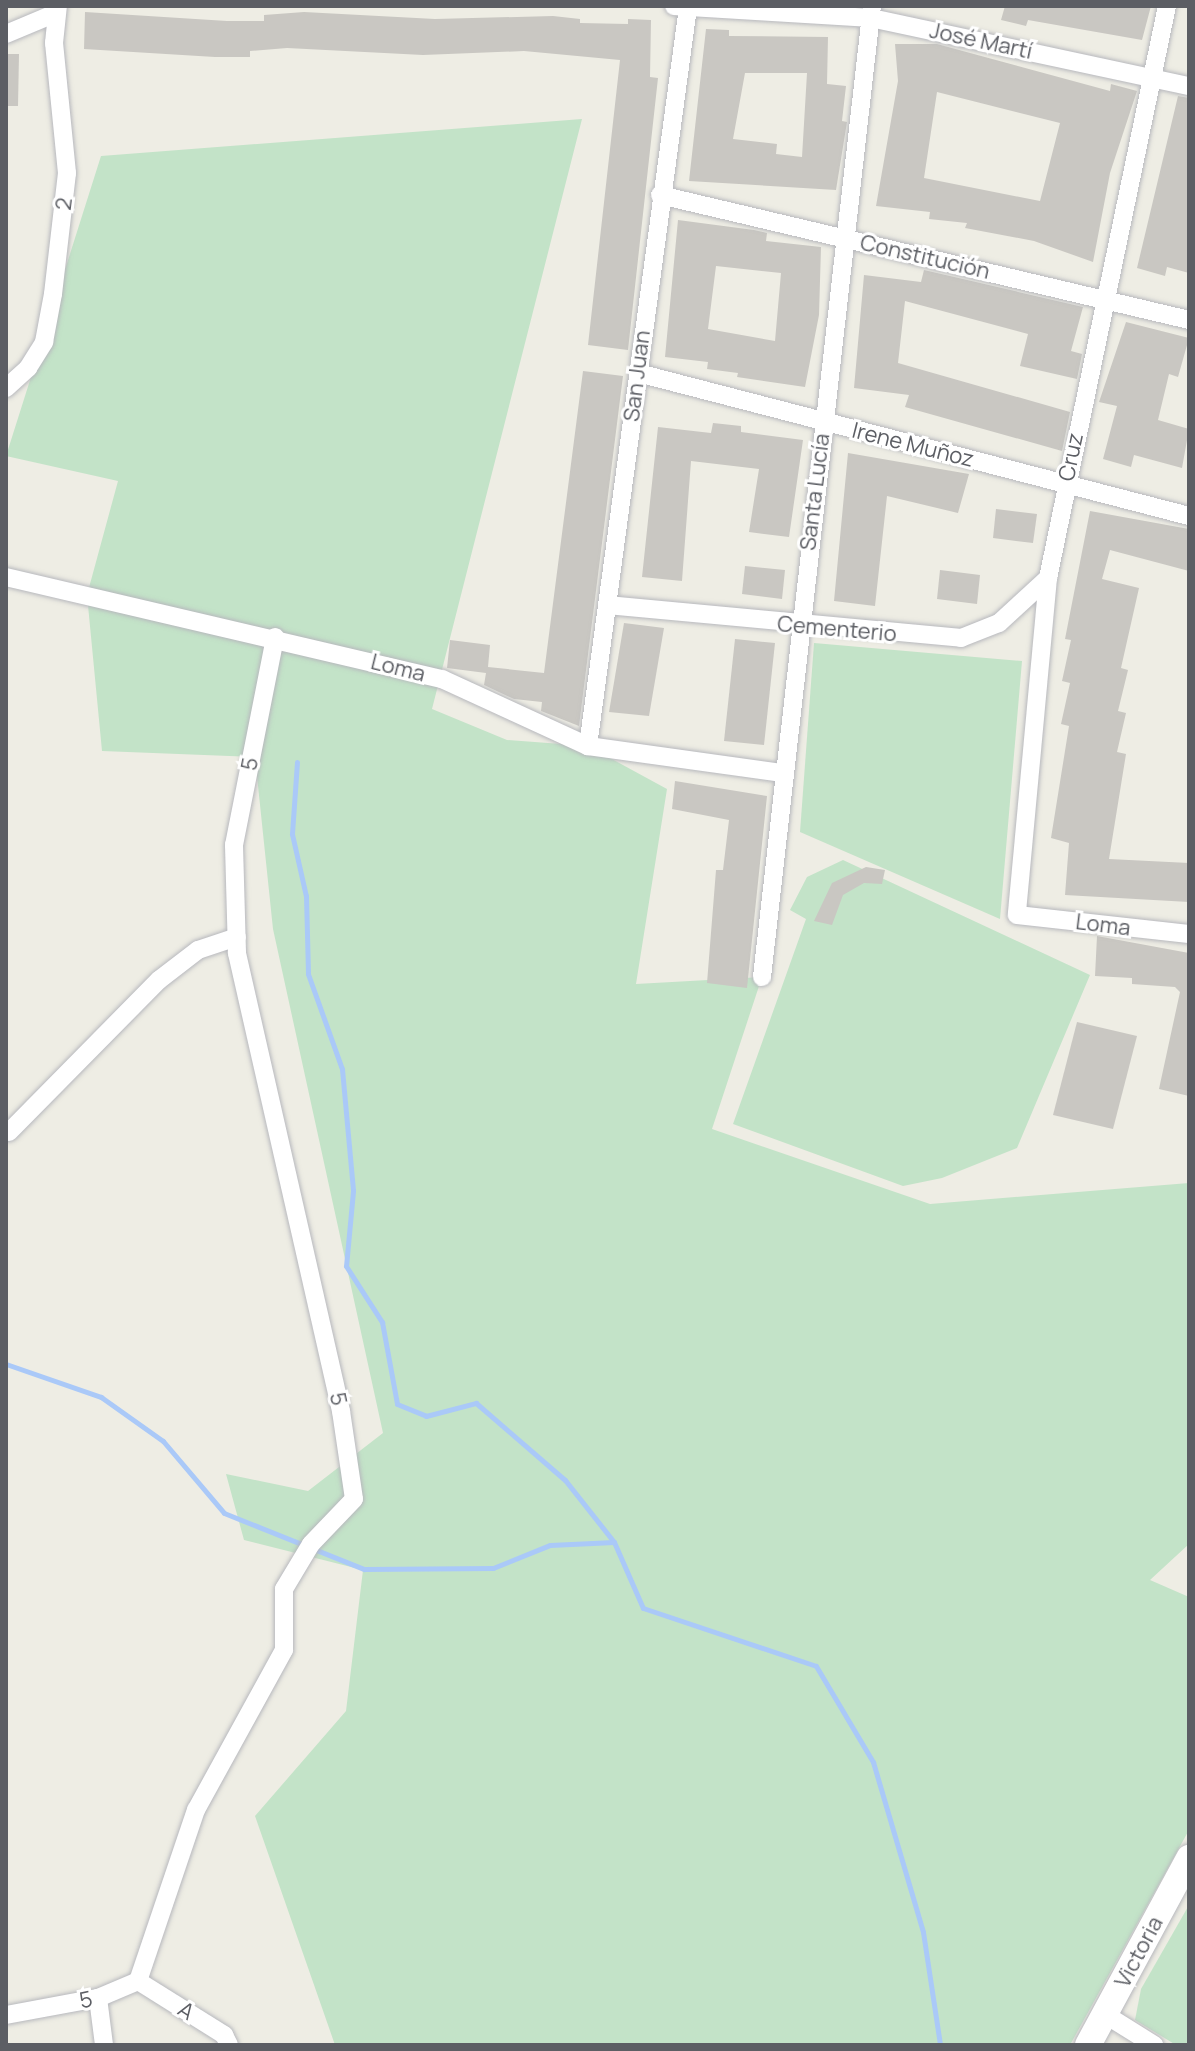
<!DOCTYPE html>
<meta charset="utf-8">
<style>
body{margin:0}
#map{position:relative;width:1195px;height:2051px;overflow:hidden;background:#eeede4;font-family:Manrope,sans-serif}
div>[style]{position:absolute}
[style*='--x']{left:calc(var(--x)*1px);top:calc(var(--y)*1px);width:calc(var(--w)*1px);rotate:calc(var(--a)*1deg)}
.green>*{inset:0;background:#c3e3c8}
.stream>*{height:5px;margin:-2.5px;padding:0 2.5px;transform-origin:2.5px;border-radius:2.5px;background:#aac9f8}
.building>*{inset:0;background:#c9c7c2}
.roads{filter:drop-shadow(0 0 2px #b7b8bd) drop-shadow(0 0 2px #b7b8bd)}
.street>*{height:18px;margin:-9px;padding:0 9px;transform-origin:9px;border-radius:9px;background:#fff}
.secondary>*{height:26px;margin:-13px;padding:0 13px;transform-origin:13px;border-radius:13px;background:#fff}
span{translate:-50% -50%;white-space:nowrap;text-align:center;line-height:1.15;-webkit-text-stroke:6px #fff;paint-order:stroke}
.street-label{font-size:22px;color:#5c5e64}
.frame{position:absolute;inset:0;border:8px solid #5c5e64;pointer-events:none}
</style>
<div id="map">
<div class="green">
<div style="clip-path:polygon(582px 119px,432px 709px,507px 740px,588px 746px,667px 789px,636px 984px,762px 977px,712px 1129px,930px 1204px,1189px 1183px,1189px 1544px,1150px 1580px,1189px 1597px,1189px 1830px,1070px 2045px,335px 2045px,255px 1816px,346px 1711px,363px 1570px,244px 1540px,226px 1474px,308px 1491px,383px 1433px,273px 929px,255px 757px,102px 751px,87px 595px,118px 481px,6px 456px,101px 156px)"></div>
<div style="clip-path:polygon(814px 643px,1022px 661px,1000px 919px,800px 832px)"></div>
<div style="clip-path:polygon(843px 860px,1090px 975px,1017px 1148px,942px 1178px,903px 1186px,733px 1124px,806px 919px,790px 910px,807px 877px)"></div>
<div style="clip-path:polygon(1189px 1905px,1189px 2045px,1176px 2045px,1135px 2020px,1141px 1989px)"></div>
</div>
<div class="stream">
<div style="--x:297;--y:762;--w:72;--a:94"></div>
<div style="--x:292;--y:834;--w:64;--a:77.3"></div>
<div style="--x:306;--y:896;--w:78;--a:88.5"></div>
<div style="--x:308;--y:974;--w:101;--a:70.3"></div>
<div style="--x:342;--y:1069;--w:122;--a:84.8"></div>
<div style="--x:353;--y:1191;--w:75;--a:95.3"></div>
<div style="--x:346;--y:1266;--w:67;--a:57.3"></div>
<div style="--x:382;--y:1322;--w:83;--a:79.6"></div>
<div style="--x:397;--y:1404;--w:31;--a:22"></div>
<div style="--x:426;--y:1416;--w:52;--a:-14.6"></div>
<div style="--x:476;--y:1403;--w:118;--a:40.9"></div>
<div style="--x:565;--y:1480;--w:79;--a:51.7"></div>
<div style="--x:614;--y:1542;--w:72;--a:66.3"></div>
<div style="--x:643;--y:1608;--w:182;--a:18.5"></div>
<div style="--x:816;--y:1666;--w:112;--a:59.3"></div>
<div style="--x:873;--y:1762;--w:177;--a:73.6"></div>
<div style="--x:923;--y:1932;--w:114;--a:81.4"></div>
<div style="--x:6;--y:1364;--w:101;--a:19.2"></div>
<div style="--x:101;--y:1397;--w:76;--a:35.4"></div>
<div style="--x:163;--y:1441;--w:94;--a:49.7"></div>
<div style="--x:224;--y:1513;--w:151;--a:21.8"></div>
<div style="--x:364;--y:1569;--w:129;--a:-0.4"></div>
<div style="--x:493;--y:1568;--w:61;--a:-22"></div>
<div style="--x:550;--y:1545;--w:64;--a:-2.7"></div>
</div>
<div class="building">
<div style="clip-path:polygon(1005px 6px,1151px 6px,1142px 40px,1028px 20px,1026px 26px,1001px 20px)"></div>
<div style="clip-path:polygon(85px 12px,227px 21px,264px 21px,264px 15px,304px 12px,435px 19px,553px 16px,580px 19px,580px 23px,628px 24px,628px 19px,651px 20px,650px 77px,658px 78px,628px 350px,588px 345px,620px 60px,524px 51px,423px 55px,287px 48px,250px 51px,250px 57px,215px 57px,84px 49px)"></div>
<div style="clip-path:polygon(evenodd,706px 29px,729px 30px,729px 36px,828px 37px,827px 84px,846px 86px,842px 121px,847px 122px,836px 190px,689px 181px,706px 29px,745px 73px,807px 73px,802px 157px,776px 154px,777px 144px,733px 139px,745px 73px)"></div>
<div style="clip-path:polygon(evenodd,895px 44px,937px 44px,1110px 91px,1111px 84px,1137px 91px,1110px 173px,1093px 262px,1034px 241px,965px 228px,967px 223px,929px 219px,930px 212px,876px 206px,898px 81px,895px 44px,937px 92px,1060px 123px,1040px 201px,924px 178px,937px 92px)"></div>
<div style="clip-path:polygon(6px 54px,19px 54px,18px 106px,6px 106px)"></div>
<div style="clip-path:polygon(1178px 96px,1189px 98px,1189px 273px,1167px 267px,1165px 276px,1137px 268px)"></div>
<div style="clip-path:polygon(evenodd,678px 220px,754px 230px,767px 233px,766px 241px,821px 247px,819px 315px,805px 387px,737px 377px,738px 373px,707px 369px,708px 362px,665px 357px,678px 220px,716px 266px,781px 273px,775px 341px,708px 329px,716px 266px)"></div>
<div style="clip-path:polygon(924px 270px,1083px 307px,1071px 351px,1082px 354px,1077px 379px,1020px 366px,1028px 334px,905px 301px,898px 363px,1070px 412px,1062px 451px,905px 407px,909px 395px,854px 388px,864px 275px,921px 282px)"></div>
<div style="clip-path:polygon(1126px 322px,1189px 338px,1178px 377px,1169px 374px,1158px 420px,1189px 429px,1182px 468px,1134px 455px,1131px 467px,1103px 459px,1117px 406px,1099px 402px)"></div>
<div style="clip-path:polygon(583px 371px,623px 376px,579px 726px,541px 711px,542px 702px,514px 699px,484px 685px,486px 673px,447px 668px,450px 640px,490px 645px,488px 667px,544px 673px)"></div>
<div style="clip-path:polygon(713px 423px,741px 426px,741px 432px,803px 440px,789px 537px,749px 532px,759px 469px,691px 461px,682px 581px,642px 577px,658px 427px,711px 433px)"></div>
<div style="clip-path:polygon(848px 453px,969px 474px,958px 513px,887px 496px,875px 606px,834px 601px)"></div>
<div style="clip-path:polygon(996px 509px,1037px 514px,1033px 543px,993px 538px)"></div>
<div style="clip-path:polygon(1090px 511px,1189px 529px,1189px 571px,1110px 550px,1102px 579px,1139px 588px,1121px 668px,1128px 670px,1118px 711px,1126px 713px,1117px 752px,1126px 754px,1109px 859px,1189px 863px,1189px 902px,1065px 895px,1069px 843px,1051px 838px,1069px 726px,1061px 724px,1070px 683px,1062px 681px,1071px 640px,1065px 639px)"></div>
<div style="clip-path:polygon(745px 566px,785px 570px,782px 599px,742px 594px)"></div>
<div style="clip-path:polygon(940px 570px,980px 575px,977px 604px,937px 599px)"></div>
<div style="clip-path:polygon(624px 623px,664px 628px,649px 716px,609px 712px)"></div>
<div style="clip-path:polygon(735px 639px,775px 643px,764px 745px,724px 741px)"></div>
<div style="clip-path:polygon(675px 781px,767px 796px,747px 988px,707px 983px,716px 870px,723px 870px,729px 820px,672px 809px)"></div>
<div style="clip-path:polygon(866px 867px,885px 870px,882px 884px,864px 883px,843px 895px,832px 925px,814px 921px,832px 883px)"></div>
<div style="clip-path:polygon(1097px 936px,1189px 953px,1189px 1096px,1159px 1089px,1180px 992px,1175px 987px,1132px 984px,1132px 978px,1095px 976px)"></div>
<div style="clip-path:polygon(1077px 1022px,1137px 1036px,1113px 1129px,1053px 1115px)"></div>
</div>
<div class="roads">
<div class="street">
<div style="--x:674;--y:6;--w:197;--a:3.5"></div>
<div style="--x:871;--y:18;--w:325;--a:12.1"></div>
<div style="--x:1167;--y:6;--w:584;--a:101.75"></div>
<div style="--x:1048;--y:578;--w:338;--a:95.3"></div>
<div style="--x:1017;--y:915;--w:173;--a:6.3"></div>
<div style="--x:6;--y:34;--w:54;--a:-22.8"></div>
<div style="--x:660;--y:195;--w:544;--a:13.29"></div>
<div style="--x:638;--y:373;--w:569;--a:14.55"></div>
<div style="--x:6;--y:388;--w:30;--a:-42"></div>
<div style="--x:28;--y:368;--w:31;--a:-58"></div>
<div style="--x:44;--y:342;--w:49;--a:-79.4"></div>
<div style="--x:53;--y:294;--w:122;--a:-83.4"></div>
<div style="--x:67;--y:173;--w:131;--a:-95.7"></div>
<div style="--x:54;--y:43;--w:37;--a:-84"></div>
<div style="--x:6;--y:577;--w:448;--a:13.2"></div>
<div style="--x:442;--y:679;--w:161;--a:24.7"></div>
<div style="--x:588;--y:746;--w:197;--a:7.9"></div>
<div style="--x:607;--y:605;--w:356;--a:5.3"></div>
<div style="--x:961;--y:638;--w:41;--a:-21.5"></div>
<div style="--x:999;--y:623;--w:67;--a:-42.6"></div>
<div style="--x:588;--y:746;--w:746;--a:-82.29"></div>
<div style="--x:762;--y:977;--w:977;--a:-83.54"></div>
<div style="--x:9;--y:1132;--w:214;--a:-45.4"></div>
<div style="--x:159;--y:980;--w:49;--a:-37.6"></div>
<div style="--x:198;--y:950;--w:41;--a:-18.4"></div>
<div style="--x:138;--y:1981;--w:102;--a:32.1"></div>
<div style="--x:224;--y:2035;--w:11;--a:63"></div>
<div style="--x:98;--y:1998;--w:47;--a:82.7"></div>
<div style="--x:6;--y:2015;--w:94;--a:-10.5"></div>
<div style="--x:98;--y:1998;--w:43;--a:-23"></div>
<div style="--x:138;--y:1981;--w:181;--a:-71.3"></div>
<div style="--x:196;--y:1810;--w:183;--a:-61.2"></div>
<div style="--x:284;--y:1650;--w:61;--a:-90"></div>
<div style="--x:284;--y:1589;--w:52;--a:-59"></div>
<div style="--x:311;--y:1544;--w:62;--a:-46.3"></div>
<div style="--x:354;--y:1499;--w:89;--a:-98.4"></div>
<div style="--x:341;--y:1411;--w:470;--a:-102.8"></div>
<div style="--x:237;--y:953;--w:108;--a:-91.6"></div>
<div style="--x:234;--y:845;--w:212;--a:-78.8"></div>
<div style="--x:1106;--y:2015;--w:57;--a:32"></div>
</div>
<div class="secondary">
<div style="--x:1088;--y:2045;--w:213;--a:-61.6"></div>
</div>
</div>
<div class="street-label">
<span style="left:981px;top:41px;rotate:12deg">José Martí</span>
<span style="left:64px;top:204px;rotate:-83deg">2</span>
<span style="left:925px;top:257px;rotate:13deg">Constitución</span>
<span style="left:637px;top:376px;rotate:-83deg">San Juan</span>
<span style="left:913px;top:445px;rotate:14deg">Irene Muñoz</span>
<span style="left:1071px;top:457px;rotate:-78deg">Cruz</span>
<span style="left:815px;top:492px;rotate:-83deg">Santa Lucía</span>
<span style="left:837px;top:629px;rotate:5deg">Cementerio</span>
<span style="left:398px;top:668px;rotate:14deg">Loma</span>
<span style="left:250px;top:764px;rotate:-79deg">5</span>
<span style="left:1103px;top:925px;rotate:7deg">Loma</span>
<span style="left:338px;top:1399px;rotate:78deg">5</span>
<span style="left:1139px;top:1952px;rotate:-62deg">Victoria</span>
<span style="left:86px;top:2000px;rotate:-12deg">5</span>
<span style="left:186px;top:2011px;rotate:33deg">A</span>
</div>
<div class="frame"></div>
</div>
